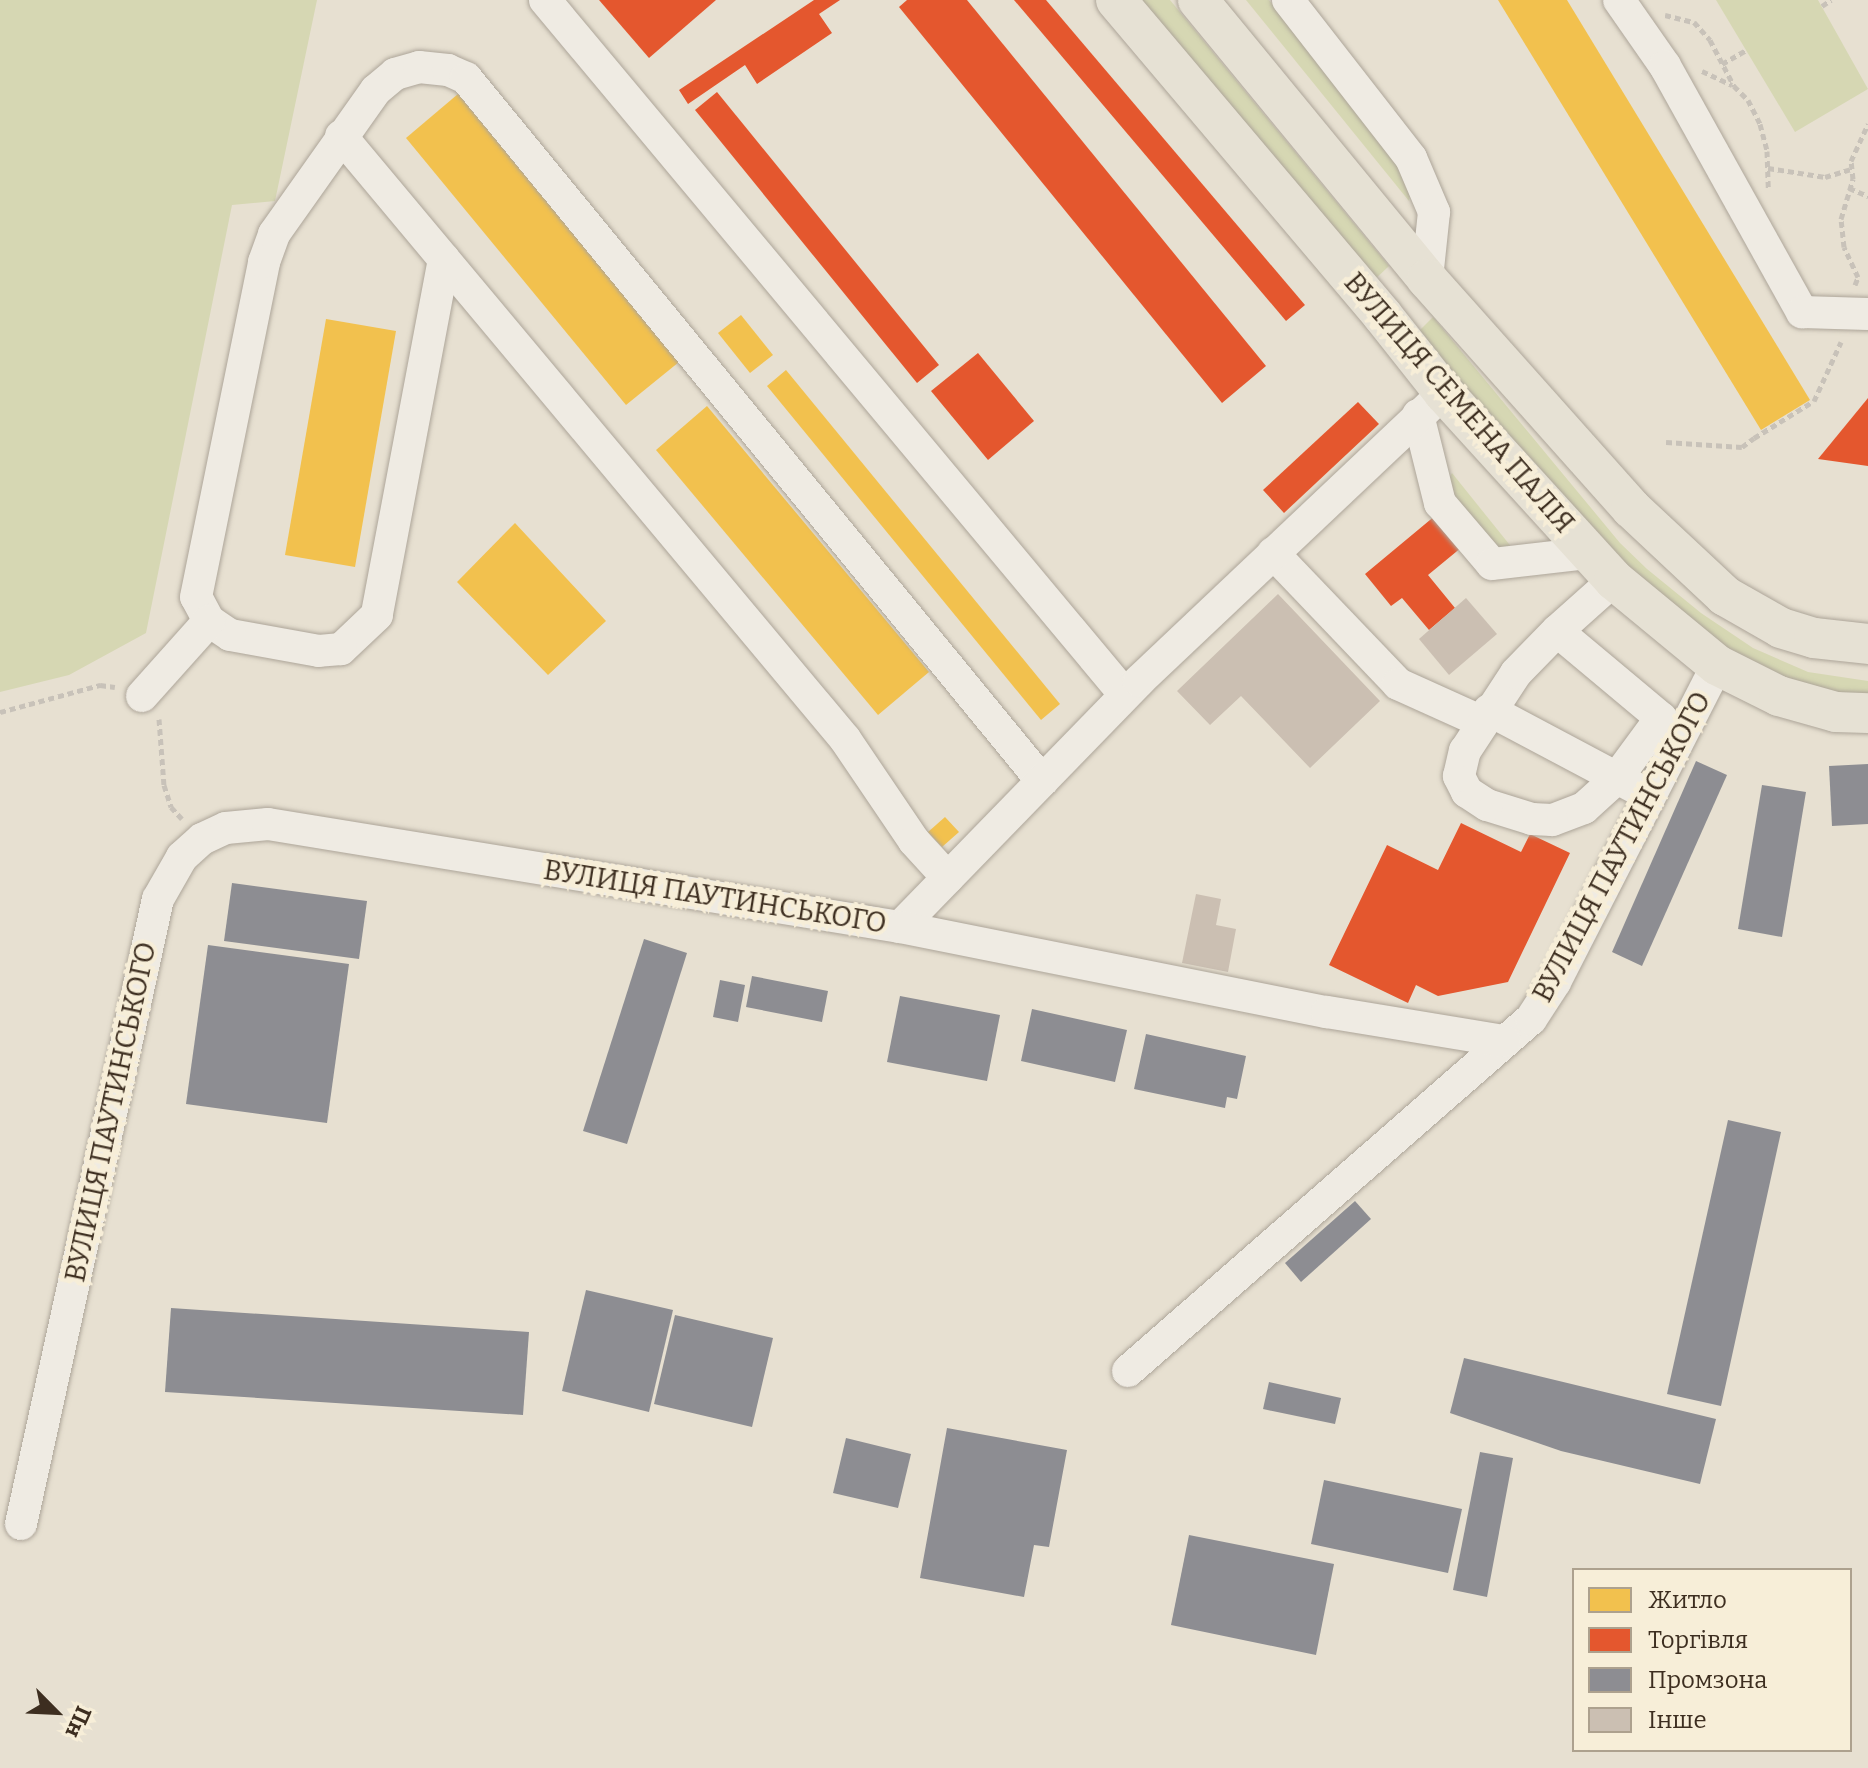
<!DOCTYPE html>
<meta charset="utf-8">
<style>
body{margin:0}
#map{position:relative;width:1868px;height:1768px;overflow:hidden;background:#e7e0d1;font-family:Bitter,serif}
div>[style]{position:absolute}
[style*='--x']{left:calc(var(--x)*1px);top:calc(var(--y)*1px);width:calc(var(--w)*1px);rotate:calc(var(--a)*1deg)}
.green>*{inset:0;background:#d6d7b3}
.homes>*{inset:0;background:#f2c14e}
.shops>*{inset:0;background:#e4572e}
.industry>*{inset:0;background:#8d8d92}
.building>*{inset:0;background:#cbbfb2}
.path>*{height:5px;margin-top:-2.5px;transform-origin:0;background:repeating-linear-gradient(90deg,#c8c2b9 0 6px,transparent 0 10px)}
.roads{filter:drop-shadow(0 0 2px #ada599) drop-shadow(0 0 2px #ada599)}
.minor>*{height:32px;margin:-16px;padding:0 16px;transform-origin:16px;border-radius:16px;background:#efebe3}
.major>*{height:40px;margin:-20px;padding:0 20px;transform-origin:20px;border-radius:20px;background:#e6e1d4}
span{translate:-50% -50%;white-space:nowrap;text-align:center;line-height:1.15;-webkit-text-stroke:8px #f7eed8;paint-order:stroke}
.street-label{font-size:28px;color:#3d2e20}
.legend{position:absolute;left:1572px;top:1568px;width:280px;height:184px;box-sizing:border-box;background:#f7eed8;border:2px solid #ada18e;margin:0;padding:10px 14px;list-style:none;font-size:24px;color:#3d2e20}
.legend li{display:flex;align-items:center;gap:16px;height:40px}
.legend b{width:40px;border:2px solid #ada18e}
.north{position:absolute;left:16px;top:1672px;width:80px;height:80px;-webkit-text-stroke:6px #f7eed8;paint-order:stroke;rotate:114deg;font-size:22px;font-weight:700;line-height:32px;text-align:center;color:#3d2e20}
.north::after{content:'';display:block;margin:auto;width:28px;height:36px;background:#3d2e20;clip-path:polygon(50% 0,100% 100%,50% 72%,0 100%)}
</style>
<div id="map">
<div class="green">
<div style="clip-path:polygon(0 0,317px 0,275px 201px,232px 205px,146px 633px,69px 675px,0 692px)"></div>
<div style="clip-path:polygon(1139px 0,1170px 0,1389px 266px,1370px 284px)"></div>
<div style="clip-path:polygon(1246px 0,1269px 0,1392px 151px,1411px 190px,1409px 201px)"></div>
<div style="clip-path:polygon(1716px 0,1818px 0,1868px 89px,1795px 132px)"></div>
<div style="clip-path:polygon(1433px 317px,1620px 543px,1647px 569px,1701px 613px,1753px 648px,1808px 672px,1868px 681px,1868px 698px,1833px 695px,1773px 677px,1660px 606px,1413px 337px)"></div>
<div style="clip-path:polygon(1452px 473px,1513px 549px,1497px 548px,1451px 494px,1449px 478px)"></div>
</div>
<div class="homes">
<div style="clip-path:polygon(1498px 0,1567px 0,1810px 400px,1761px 430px)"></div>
<div style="clip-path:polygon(458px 94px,679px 362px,626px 405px,406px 138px)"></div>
<div style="clip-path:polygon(741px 315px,773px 355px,750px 373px,718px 333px)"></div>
<div style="clip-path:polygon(326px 319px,396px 331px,355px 567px,285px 555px)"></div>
<div style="clip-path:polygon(786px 370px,1060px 704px,1041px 720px,767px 386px)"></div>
<div style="clip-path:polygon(707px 406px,929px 672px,878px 715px,656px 450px)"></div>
<div style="clip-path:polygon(515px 523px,606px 621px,548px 675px,457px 582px)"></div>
<div style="clip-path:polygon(945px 817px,959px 832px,942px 847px,928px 832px)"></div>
</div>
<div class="shops">
<div style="clip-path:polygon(599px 0,716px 0,649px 58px)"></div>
<div style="clip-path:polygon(814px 0,840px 0,819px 14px,832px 33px,757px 84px,745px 65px,688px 104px,679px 90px)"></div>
<div style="clip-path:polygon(907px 0,967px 0,1266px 366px,1222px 403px,899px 7px)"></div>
<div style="clip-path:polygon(1014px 0,1046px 0,1305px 305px,1286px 321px)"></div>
<div style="clip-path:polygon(717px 92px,939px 365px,917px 383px,695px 110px)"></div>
<div style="clip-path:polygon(978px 353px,1034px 421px,988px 460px,931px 391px)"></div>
<div style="clip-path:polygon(1868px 398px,1868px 466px,1818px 459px)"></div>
<div style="clip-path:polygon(1358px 402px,1379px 424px,1284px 513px,1263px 490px)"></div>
<div style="clip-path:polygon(1436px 515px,1462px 547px,1428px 575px,1455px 608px,1429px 630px,1402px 598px,1391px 606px,1365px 574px)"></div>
<div style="clip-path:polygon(1461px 823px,1521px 852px,1530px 834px,1570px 853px,1508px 982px,1438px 996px,1416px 985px,1408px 1003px,1329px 965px,1387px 845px,1438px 870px)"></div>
</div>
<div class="industry">
<div style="clip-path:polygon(1696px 761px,1727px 775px,1642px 966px,1612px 952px)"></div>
<div style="clip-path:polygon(1868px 764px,1868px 824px,1832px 826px,1829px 766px)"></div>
<div style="clip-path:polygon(1762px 785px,1806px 792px,1782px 937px,1738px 929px)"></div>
<div style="clip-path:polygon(232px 883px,367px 901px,359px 959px,224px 941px)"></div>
<div style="clip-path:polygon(644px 939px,687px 953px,627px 1144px,583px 1131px)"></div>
<div style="clip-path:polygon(208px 945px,349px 964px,327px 1123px,186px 1104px)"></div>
<div style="clip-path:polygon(752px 976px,828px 991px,822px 1022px,746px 1007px)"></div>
<div style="clip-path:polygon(720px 980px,745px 985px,738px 1022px,713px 1017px)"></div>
<div style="clip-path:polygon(900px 996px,1000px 1015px,987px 1081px,887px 1062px)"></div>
<div style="clip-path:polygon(1032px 1009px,1127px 1030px,1115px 1082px,1021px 1061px)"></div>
<div style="clip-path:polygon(1146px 1034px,1246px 1056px,1237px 1099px,1227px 1097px,1225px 1108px,1134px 1089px)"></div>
<div style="clip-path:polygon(1728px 1120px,1781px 1132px,1721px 1406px,1667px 1394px)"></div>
<div style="clip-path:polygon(1355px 1201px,1371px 1219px,1301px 1282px,1285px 1263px)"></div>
<div style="clip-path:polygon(586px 1290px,673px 1310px,649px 1412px,562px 1391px)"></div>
<div style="clip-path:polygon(171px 1308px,529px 1332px,523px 1415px,165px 1392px)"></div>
<div style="clip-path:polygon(675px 1315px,773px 1338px,752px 1427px,654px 1404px)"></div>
<div style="clip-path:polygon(1464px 1358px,1716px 1419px,1700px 1484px,1561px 1451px,1450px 1413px)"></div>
<div style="clip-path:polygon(1269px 1382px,1341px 1398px,1335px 1424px,1263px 1409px)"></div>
<div style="clip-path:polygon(947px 1428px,1067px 1450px,1049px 1547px,1034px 1545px,1024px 1597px,920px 1578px)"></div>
<div style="clip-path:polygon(846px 1438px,911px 1454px,898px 1508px,833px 1493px)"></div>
<div style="clip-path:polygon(1480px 1452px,1513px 1458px,1487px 1597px,1453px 1590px)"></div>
<div style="clip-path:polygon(1324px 1480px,1462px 1509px,1448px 1573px,1311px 1544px)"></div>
<div style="clip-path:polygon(1189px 1535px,1334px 1564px,1316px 1655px,1171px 1625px)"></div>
</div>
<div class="building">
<div style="clip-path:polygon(1278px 594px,1380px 701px,1310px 768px,1241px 696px,1210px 725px,1177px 691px)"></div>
<div style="clip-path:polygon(1466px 598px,1497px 634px,1449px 675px,1419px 639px)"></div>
<div style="clip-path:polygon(1196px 894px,1221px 899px,1216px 925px,1236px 929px,1228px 972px,1182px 963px)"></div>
</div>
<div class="path">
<div style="--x:1822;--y:6;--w:11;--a:-34"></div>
<div style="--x:1665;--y:15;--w:30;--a:14"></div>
<div style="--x:1694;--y:22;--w:24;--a:48"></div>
<div style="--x:1710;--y:40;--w:52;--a:62.4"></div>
<div style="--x:1734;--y:86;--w:20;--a:45"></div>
<div style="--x:1748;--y:100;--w:27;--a:63"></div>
<div style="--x:1760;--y:124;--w:28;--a:75"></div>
<div style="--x:1767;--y:151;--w:37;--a:88"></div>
<div style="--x:1722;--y:64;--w:28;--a:-30"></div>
<div style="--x:1702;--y:71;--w:33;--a:25"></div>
<div style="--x:1768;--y:168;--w:58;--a:9"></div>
<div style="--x:1825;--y:177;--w:27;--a:-17"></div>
<div style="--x:1849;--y:188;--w:21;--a:23"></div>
<div style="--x:1855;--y:285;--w:9;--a:-69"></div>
<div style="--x:1858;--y:277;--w:33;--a:-115"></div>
<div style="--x:1844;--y:247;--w:28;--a:-96"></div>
<div style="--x:1841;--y:219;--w:42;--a:-73.3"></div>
<div style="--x:1853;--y:179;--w:18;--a:-96"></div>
<div style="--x:1851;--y:161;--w:41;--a:-65.3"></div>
<div style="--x:1754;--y:438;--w:70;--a:-31.7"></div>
<div style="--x:1814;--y:401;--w:65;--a:-65.4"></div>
<div style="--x:1666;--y:442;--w:76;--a:3.8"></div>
<div style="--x:1742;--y:447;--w:15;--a:-37"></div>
<div style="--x:0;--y:712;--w:104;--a:-15.1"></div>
<div style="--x:100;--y:685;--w:15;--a:8"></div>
<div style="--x:159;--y:719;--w:66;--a:85.7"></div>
<div style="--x:164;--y:785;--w:23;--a:72"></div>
<div style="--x:171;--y:807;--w:16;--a:47"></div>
</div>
<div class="roads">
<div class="minor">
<div style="--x:545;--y:0;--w:905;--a:50.15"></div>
<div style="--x:1288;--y:0;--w:200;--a:52.1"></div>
<div style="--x:1411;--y:158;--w:59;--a:66.9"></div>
<div style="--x:1434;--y:212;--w:67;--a:96"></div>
<div style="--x:1619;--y:0;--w:80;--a:55.1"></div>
<div style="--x:1665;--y:66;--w:282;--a:60.9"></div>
<div style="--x:1802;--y:312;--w:66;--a:1.7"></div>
<div style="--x:341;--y:136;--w:786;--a:50.11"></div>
<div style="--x:845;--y:739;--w:123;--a:55.9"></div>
<div style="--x:914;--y:841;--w:50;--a:47.4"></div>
<div style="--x:444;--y:259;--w:362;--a:100.7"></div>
<div style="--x:377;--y:615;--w:50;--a:136.6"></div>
<div style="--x:341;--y:649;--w:22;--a:175"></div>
<div style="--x:319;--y:651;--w:90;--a:-169.8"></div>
<div style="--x:230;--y:635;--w:25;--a:-146"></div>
<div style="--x:209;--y:621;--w:27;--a:-118"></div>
<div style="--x:196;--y:597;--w:342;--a:-78.5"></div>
<div style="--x:264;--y:262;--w:30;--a:-70"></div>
<div style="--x:274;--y:234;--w:176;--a:-54.7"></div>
<div style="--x:376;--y:90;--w:25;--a:-40"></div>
<div style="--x:395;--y:74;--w:25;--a:-16"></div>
<div style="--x:419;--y:67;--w:29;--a:6"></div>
<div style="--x:448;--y:70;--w:20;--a:24"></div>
<div style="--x:466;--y:78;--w:909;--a:50.67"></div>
<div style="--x:1418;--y:415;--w:91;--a:76"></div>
<div style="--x:1440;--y:503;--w:80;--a:49.6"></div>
<div style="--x:1492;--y:564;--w:97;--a:-6.5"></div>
<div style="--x:1273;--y:553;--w:181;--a:46.3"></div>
<div style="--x:1398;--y:684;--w:92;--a:24.3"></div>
<div style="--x:1557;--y:631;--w:136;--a:39.9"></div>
<div style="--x:1661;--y:718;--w:76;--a:126.4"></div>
<div style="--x:1616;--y:779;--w:43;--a:137.8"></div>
<div style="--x:1584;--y:808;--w:34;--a:159"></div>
<div style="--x:1552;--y:820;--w:20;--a:-177"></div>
<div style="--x:1532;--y:819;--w:47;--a:-162.7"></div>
<div style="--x:1487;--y:805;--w:24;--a:-147"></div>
<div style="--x:1467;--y:792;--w:18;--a:-117"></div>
<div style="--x:1459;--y:776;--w:26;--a:-77"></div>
<div style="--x:1465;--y:751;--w:93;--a:-56.8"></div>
<div style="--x:1516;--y:673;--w:59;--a:-45.7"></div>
<div style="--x:1557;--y:631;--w:76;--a:-41.8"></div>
<div style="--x:142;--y:696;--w:101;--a:-48.2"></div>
<div style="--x:1489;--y:710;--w:164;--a:28"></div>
<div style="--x:900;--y:927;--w:343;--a:-45.8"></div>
<div style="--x:1139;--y:681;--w:419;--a:-43.4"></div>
<div style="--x:1128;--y:1371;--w:535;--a:-41.14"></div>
<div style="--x:1531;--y:1019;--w:44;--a:-57"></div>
<div style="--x:1555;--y:982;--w:356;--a:-62.9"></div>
<div style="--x:21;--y:1524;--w:640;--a:-77.64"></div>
<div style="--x:158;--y:899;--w:48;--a:-60.3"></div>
<div style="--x:182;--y:857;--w:27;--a:-42"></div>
<div style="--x:202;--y:839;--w:26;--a:-25"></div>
<div style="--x:226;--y:828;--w:42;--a:-5.4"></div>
<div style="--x:268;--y:824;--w:640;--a:9.26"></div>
<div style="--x:900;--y:927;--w:435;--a:11.3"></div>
<div style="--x:1327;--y:1012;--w:180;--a:9.3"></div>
</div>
<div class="major">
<div style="--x:1116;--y:0;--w:414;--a:49.8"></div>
<div style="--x:1383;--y:316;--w:98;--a:51.6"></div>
<div style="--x:1444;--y:393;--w:253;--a:47.7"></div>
<div style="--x:1614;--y:580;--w:134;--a:39.5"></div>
<div style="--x:1717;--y:665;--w:69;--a:26.6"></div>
<div style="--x:1779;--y:696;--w:59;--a:15.7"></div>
<div style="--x:1836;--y:712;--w:32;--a:2"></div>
<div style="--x:1198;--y:0;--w:361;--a:50.6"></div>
<div style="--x:1427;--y:279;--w:307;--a:48.3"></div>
<div style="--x:1631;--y:508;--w:129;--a:43.1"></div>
<div style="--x:1725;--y:596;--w:64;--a:29.7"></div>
<div style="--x:1781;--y:628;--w:34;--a:17"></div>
<div style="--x:1814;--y:638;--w:54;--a:6.3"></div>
</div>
</div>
<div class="street-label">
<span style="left:1459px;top:403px;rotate:49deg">ВУЛИЦЯ СЕМЕНА ПАЛІЯ</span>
<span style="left:1622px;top:847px;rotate:-62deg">ВУЛИЦЯ ПАУТИНСЬКОГО</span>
<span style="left:715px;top:897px;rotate:9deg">ВУЛИЦЯ ПАУТИНСЬКОГО</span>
<span style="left:111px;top:1112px;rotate:-78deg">ВУЛИЦЯ ПАУТИНСЬКОГО</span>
</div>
<ul class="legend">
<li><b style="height:22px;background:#f2c14e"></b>Житло</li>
<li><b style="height:22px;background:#e4572e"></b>Торгівля</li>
<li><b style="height:22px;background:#8d8d92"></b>Промзона</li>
<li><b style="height:22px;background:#cbbfb2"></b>Інше</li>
</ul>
<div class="north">Пн</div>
</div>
